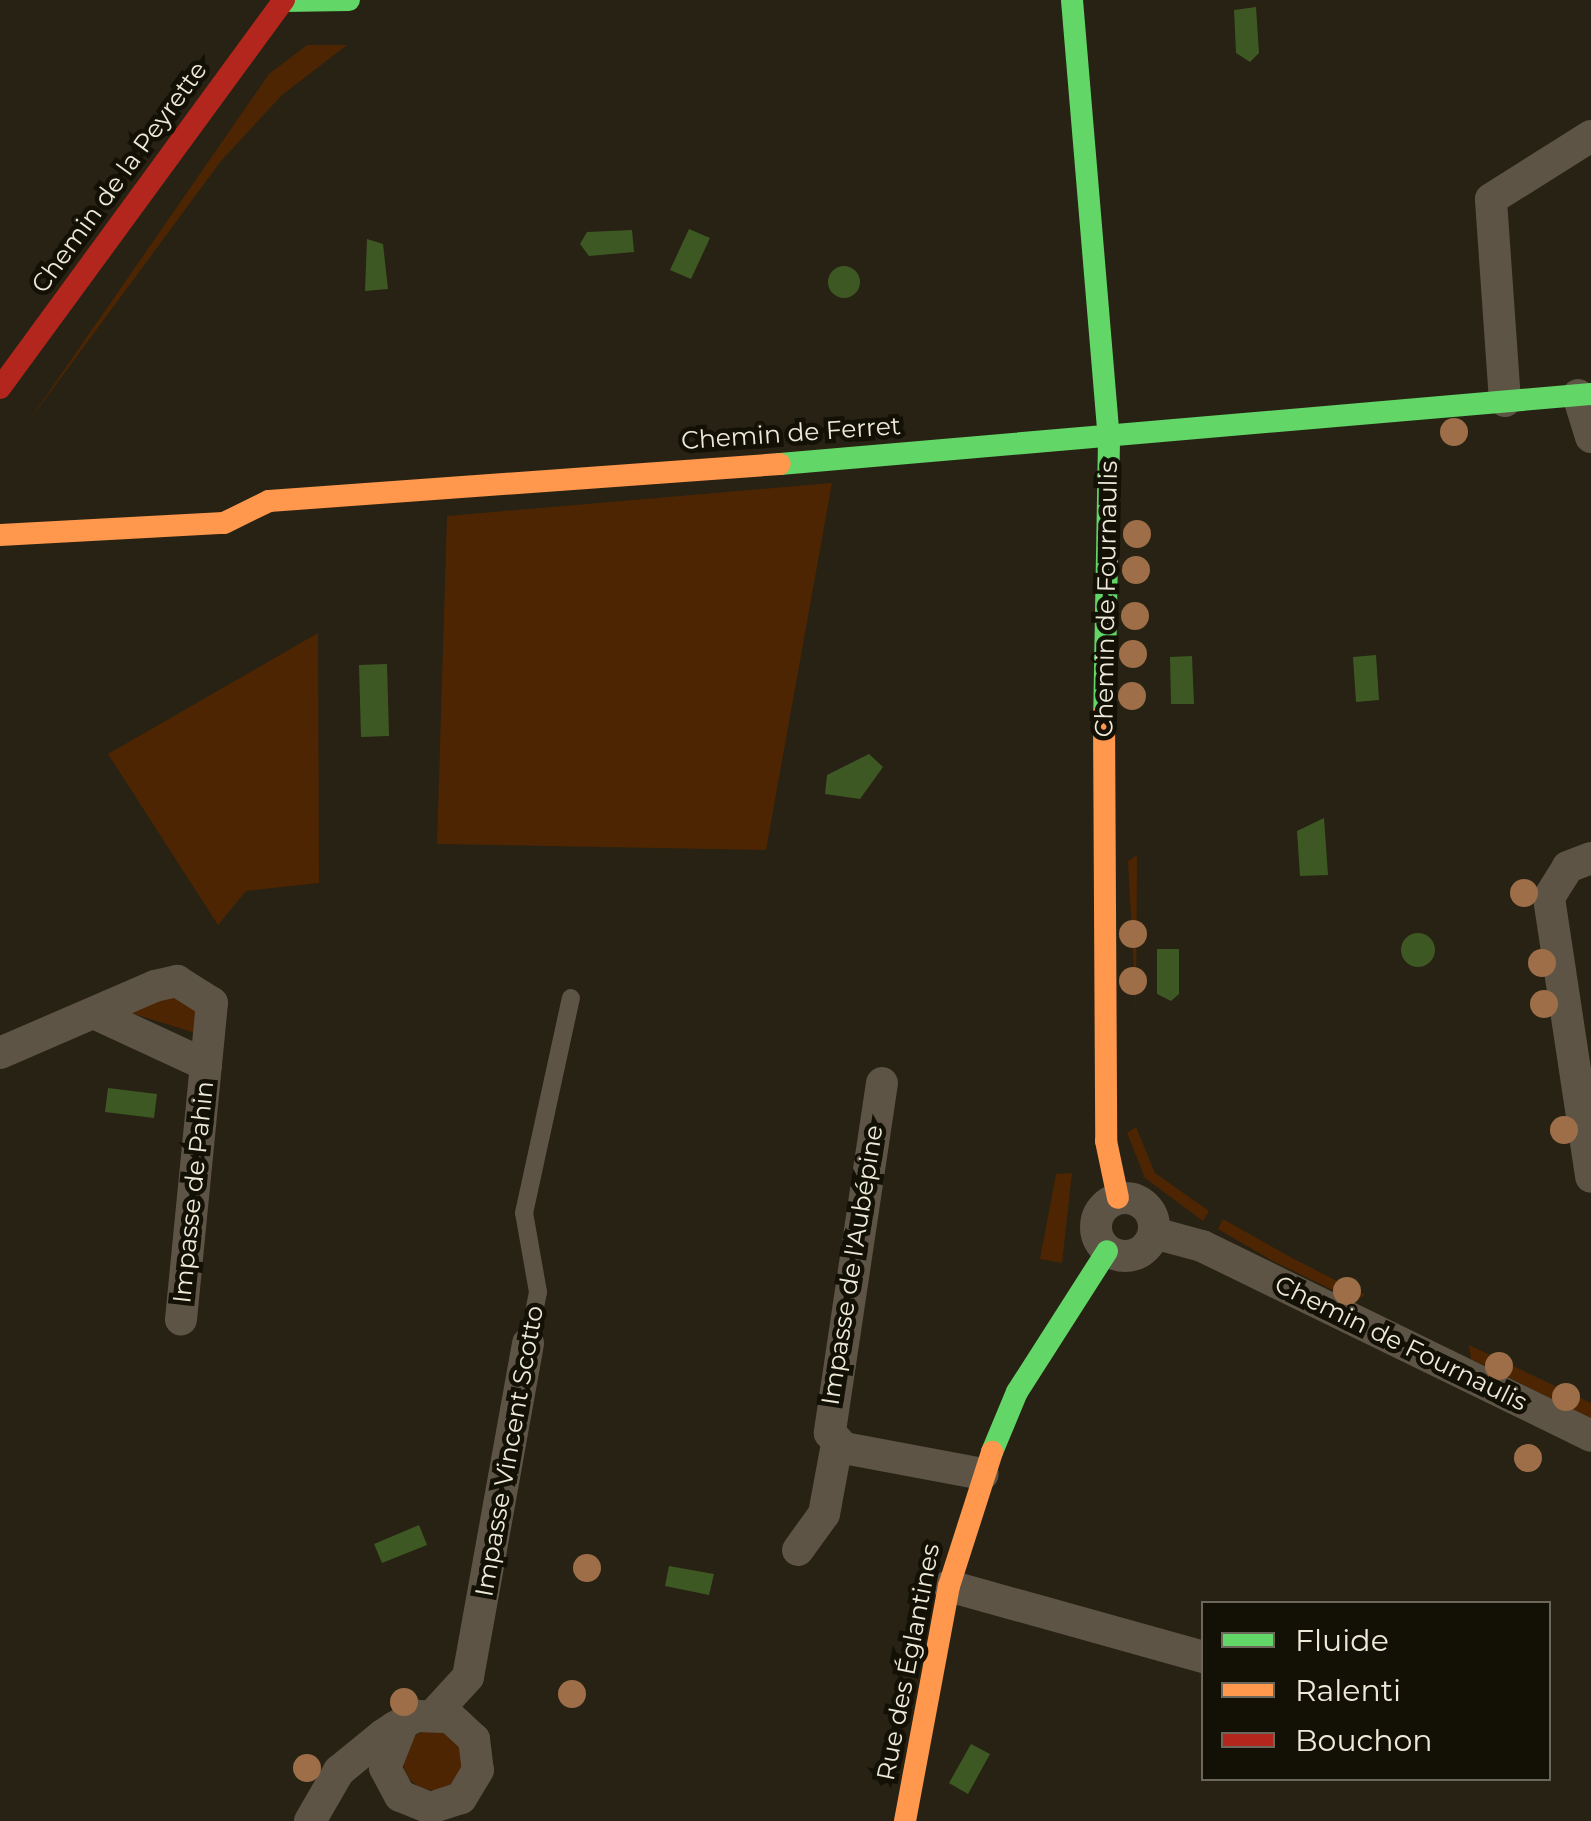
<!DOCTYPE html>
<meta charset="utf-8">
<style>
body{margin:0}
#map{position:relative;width:1591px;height:1821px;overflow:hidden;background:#272213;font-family:Montserrat,sans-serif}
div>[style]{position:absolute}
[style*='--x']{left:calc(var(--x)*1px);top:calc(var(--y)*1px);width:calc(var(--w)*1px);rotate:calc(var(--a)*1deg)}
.green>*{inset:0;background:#4d2503}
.round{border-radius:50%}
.water>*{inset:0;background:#3e5823}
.lane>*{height:18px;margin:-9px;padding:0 9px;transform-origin:9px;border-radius:9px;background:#5d5446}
.street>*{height:32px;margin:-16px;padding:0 16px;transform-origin:16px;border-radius:16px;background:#5d5446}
.street>.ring{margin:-16px;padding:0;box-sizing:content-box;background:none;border:32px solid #5d5446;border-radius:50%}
.fast>*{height:22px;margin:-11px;padding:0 11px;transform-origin:11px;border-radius:11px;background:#63d668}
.slow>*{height:22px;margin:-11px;padding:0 11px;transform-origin:11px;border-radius:11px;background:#ff974d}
.jam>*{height:22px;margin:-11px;padding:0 11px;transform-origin:11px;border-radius:11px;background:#b3261e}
.trees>*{width:28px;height:28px;margin:-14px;border-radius:50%;background:#9d6e48}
span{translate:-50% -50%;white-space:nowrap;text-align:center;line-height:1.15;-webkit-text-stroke:9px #131005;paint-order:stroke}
.street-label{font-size:25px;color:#eeead9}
.legend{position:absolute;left:1201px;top:1601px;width:350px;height:180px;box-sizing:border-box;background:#131005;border:2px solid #6b675a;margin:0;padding:12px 18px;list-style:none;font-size:30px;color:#eeead9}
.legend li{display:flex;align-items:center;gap:20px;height:50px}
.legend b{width:50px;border:2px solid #6b675a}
</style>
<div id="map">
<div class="green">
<div style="clip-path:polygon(307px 45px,347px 45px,282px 95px,221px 161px,26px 425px,269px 74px)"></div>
<div style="clip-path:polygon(832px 483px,766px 850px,437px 844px,447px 516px)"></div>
<div style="clip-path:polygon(318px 633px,319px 883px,246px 891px,218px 925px,108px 754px)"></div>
<div style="clip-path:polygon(1137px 855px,1136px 1010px,1128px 861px)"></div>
<div style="clip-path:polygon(151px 997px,198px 999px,199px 1034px,124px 1011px)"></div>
<div style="clip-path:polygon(1136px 1127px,1155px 1173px,1209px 1211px,1203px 1221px,1145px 1178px,1127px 1133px)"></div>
<div style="clip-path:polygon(1072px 1173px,1062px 1263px,1040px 1259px,1056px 1174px)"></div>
<div style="clip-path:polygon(1223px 1219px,1292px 1258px,1365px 1295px,1355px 1301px,1271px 1260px,1218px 1229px)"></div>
<div style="clip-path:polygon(1469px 1345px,1591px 1403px,1591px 1418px,1471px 1359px)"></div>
<div class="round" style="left:403px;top:1730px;width:60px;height:60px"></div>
</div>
<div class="water">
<div style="clip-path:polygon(1256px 7px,1259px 53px,1250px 62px,1236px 53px,1234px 10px)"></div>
<div style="clip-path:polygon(689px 229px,710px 238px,691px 279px,670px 270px)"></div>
<div style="clip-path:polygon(632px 230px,634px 252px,589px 256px,580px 244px,587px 232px)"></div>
<div style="clip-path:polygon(367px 239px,383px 244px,388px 289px,365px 291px)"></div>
<div class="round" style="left:828px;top:266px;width:32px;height:32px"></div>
<div style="clip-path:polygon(1376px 655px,1379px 700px,1356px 702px,1353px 657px)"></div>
<div style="clip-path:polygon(1192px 656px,1194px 704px,1171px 704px,1170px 657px)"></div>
<div style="clip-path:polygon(387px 664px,389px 736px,361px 737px,359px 665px)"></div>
<div style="clip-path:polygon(869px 754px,883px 767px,860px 799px,825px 794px,827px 775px)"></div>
<div style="clip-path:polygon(1324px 818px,1328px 875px,1300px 876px,1297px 831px)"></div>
<div class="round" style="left:1401px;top:933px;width:34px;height:34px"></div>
<div style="clip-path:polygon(1157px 949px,1179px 949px,1179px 994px,1171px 1001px,1157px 994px)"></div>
<div style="clip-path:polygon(108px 1088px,157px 1094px,154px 1118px,105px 1112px)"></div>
<div style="clip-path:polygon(419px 1525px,427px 1545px,382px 1563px,374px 1544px)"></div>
<div style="clip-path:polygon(669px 1566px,714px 1574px,709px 1595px,665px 1586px)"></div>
<div style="clip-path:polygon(971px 1744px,990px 1754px,968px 1794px,949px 1783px)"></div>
</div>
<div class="lane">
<div style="--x:528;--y:1343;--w:52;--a:-78.9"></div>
<div style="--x:538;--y:1292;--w:80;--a:-100"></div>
<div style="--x:524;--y:1213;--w:220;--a:-77.7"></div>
</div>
<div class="street">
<div style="--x:1578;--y:395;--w:44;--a:72.8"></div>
<div style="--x:1505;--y:401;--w:202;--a:-94"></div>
<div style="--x:1491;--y:199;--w:118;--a:-32.2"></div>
<div style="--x:1591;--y:858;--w:25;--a:159"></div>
<div style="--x:1568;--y:867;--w:36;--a:122"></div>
<div style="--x:1549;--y:898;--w:282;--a:81.4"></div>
<div style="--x:98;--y:1015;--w:119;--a:24.8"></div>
<div style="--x:0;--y:1053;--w:169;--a:-23.4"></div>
<div style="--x:155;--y:986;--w:23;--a:-13"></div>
<div style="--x:177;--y:981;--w:41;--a:32.2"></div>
<div style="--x:212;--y:1003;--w:318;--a:95.6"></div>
<div style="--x:882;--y:1083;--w:354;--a:98.5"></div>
<div style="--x:830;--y:1433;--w:21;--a:47"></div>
<div style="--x:844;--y:1448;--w:141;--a:10.6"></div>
<div class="ring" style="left:1096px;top:1198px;width:26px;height:26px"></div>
<div style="--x:1154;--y:1233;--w:50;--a:15.2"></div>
<div style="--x:1202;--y:1246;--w:433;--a:26"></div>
<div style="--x:798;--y:1550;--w:44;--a:-54.2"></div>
<div style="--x:824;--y:1514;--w:71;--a:-79.5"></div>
<div style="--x:949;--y:1586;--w:265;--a:15.6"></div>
<div style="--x:434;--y:1714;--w:50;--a:-47.4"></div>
<div style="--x:468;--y:1677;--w:339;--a:-79.8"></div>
<div style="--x:310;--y:1821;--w:58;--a:-59.9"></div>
<div style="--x:339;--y:1771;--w:57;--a:-39.3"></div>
<div style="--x:383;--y:1735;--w:14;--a:-34"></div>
<div style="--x:395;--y:1727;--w:25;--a:-27"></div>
<div style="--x:417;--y:1716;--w:33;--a:2"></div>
<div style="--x:450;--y:1717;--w:33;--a:43"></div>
<div style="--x:474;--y:1739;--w:31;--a:83"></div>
<div style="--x:478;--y:1770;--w:33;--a:121"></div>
<div style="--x:461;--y:1798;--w:33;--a:162"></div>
<div style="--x:430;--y:1808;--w:32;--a:-158"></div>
<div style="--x:400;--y:1796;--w:32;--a:-118"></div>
<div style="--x:385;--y:1768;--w:48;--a:-68.2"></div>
</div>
<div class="fast">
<div style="--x:1072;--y:0;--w:442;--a:85.2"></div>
<div style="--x:1109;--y:440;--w:274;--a:91"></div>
<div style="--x:283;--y:1;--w:66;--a:-0.9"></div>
<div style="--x:780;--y:464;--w:814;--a:-4.93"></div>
<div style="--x:992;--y:1452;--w:65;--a:-67.4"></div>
<div style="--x:1017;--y:1392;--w:167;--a:-57.4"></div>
</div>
<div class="slow">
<div style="--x:0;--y:535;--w:224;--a:-3.1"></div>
<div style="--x:224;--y:523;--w:50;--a:-26.1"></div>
<div style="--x:269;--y:501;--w:512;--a:-4.14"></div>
<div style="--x:1104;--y:714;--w:427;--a:89.7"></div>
<div style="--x:1106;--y:1141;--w:58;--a:78.1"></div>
<div style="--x:905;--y:1821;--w:239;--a:-79.4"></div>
<div style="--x:949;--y:1586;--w:141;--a:-72.2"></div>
</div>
<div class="jam">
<div style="--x:0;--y:388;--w:481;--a:-53.8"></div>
</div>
<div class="trees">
<div style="left:1454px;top:432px"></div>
<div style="left:1137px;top:534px"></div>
<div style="left:1136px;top:570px"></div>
<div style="left:1135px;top:616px"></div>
<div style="left:1133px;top:654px"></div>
<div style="left:1132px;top:696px"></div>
<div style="left:1524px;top:893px"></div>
<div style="left:1133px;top:934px"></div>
<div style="left:1542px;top:963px"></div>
<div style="left:1133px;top:981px"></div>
<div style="left:1544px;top:1004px"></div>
<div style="left:1564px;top:1130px"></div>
<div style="left:1347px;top:1291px"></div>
<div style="left:1499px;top:1366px"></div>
<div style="left:1566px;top:1397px"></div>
<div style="left:1528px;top:1458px"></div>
<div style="left:587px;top:1568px"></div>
<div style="left:572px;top:1694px"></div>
<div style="left:404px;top:1702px"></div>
<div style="left:307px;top:1768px"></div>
</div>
<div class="street-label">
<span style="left:119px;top:177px;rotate:-54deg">Chemin de la Peyrette</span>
<span style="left:791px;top:433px;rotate:-4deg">Chemin de Ferret</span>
<span style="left:1106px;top:599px;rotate:-89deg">Chemin de Fournaulis</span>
<span style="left:193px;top:1192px;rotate:-84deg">Impasse de Pahin</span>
<span style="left:852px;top:1265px;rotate:-81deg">Impasse de l'Aubépine</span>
<span style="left:1401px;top:1343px;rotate:26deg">Chemin de Fournaulis</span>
<span style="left:509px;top:1451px;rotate:-80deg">Impasse Vincent Scotto</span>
<span style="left:908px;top:1662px;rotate:-79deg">Rue des Églantines</span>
</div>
<ul class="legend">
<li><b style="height:12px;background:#63d668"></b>Fluide</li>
<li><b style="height:12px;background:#ff974d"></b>Ralenti</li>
<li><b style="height:12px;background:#b3261e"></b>Bouchon</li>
</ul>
</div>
